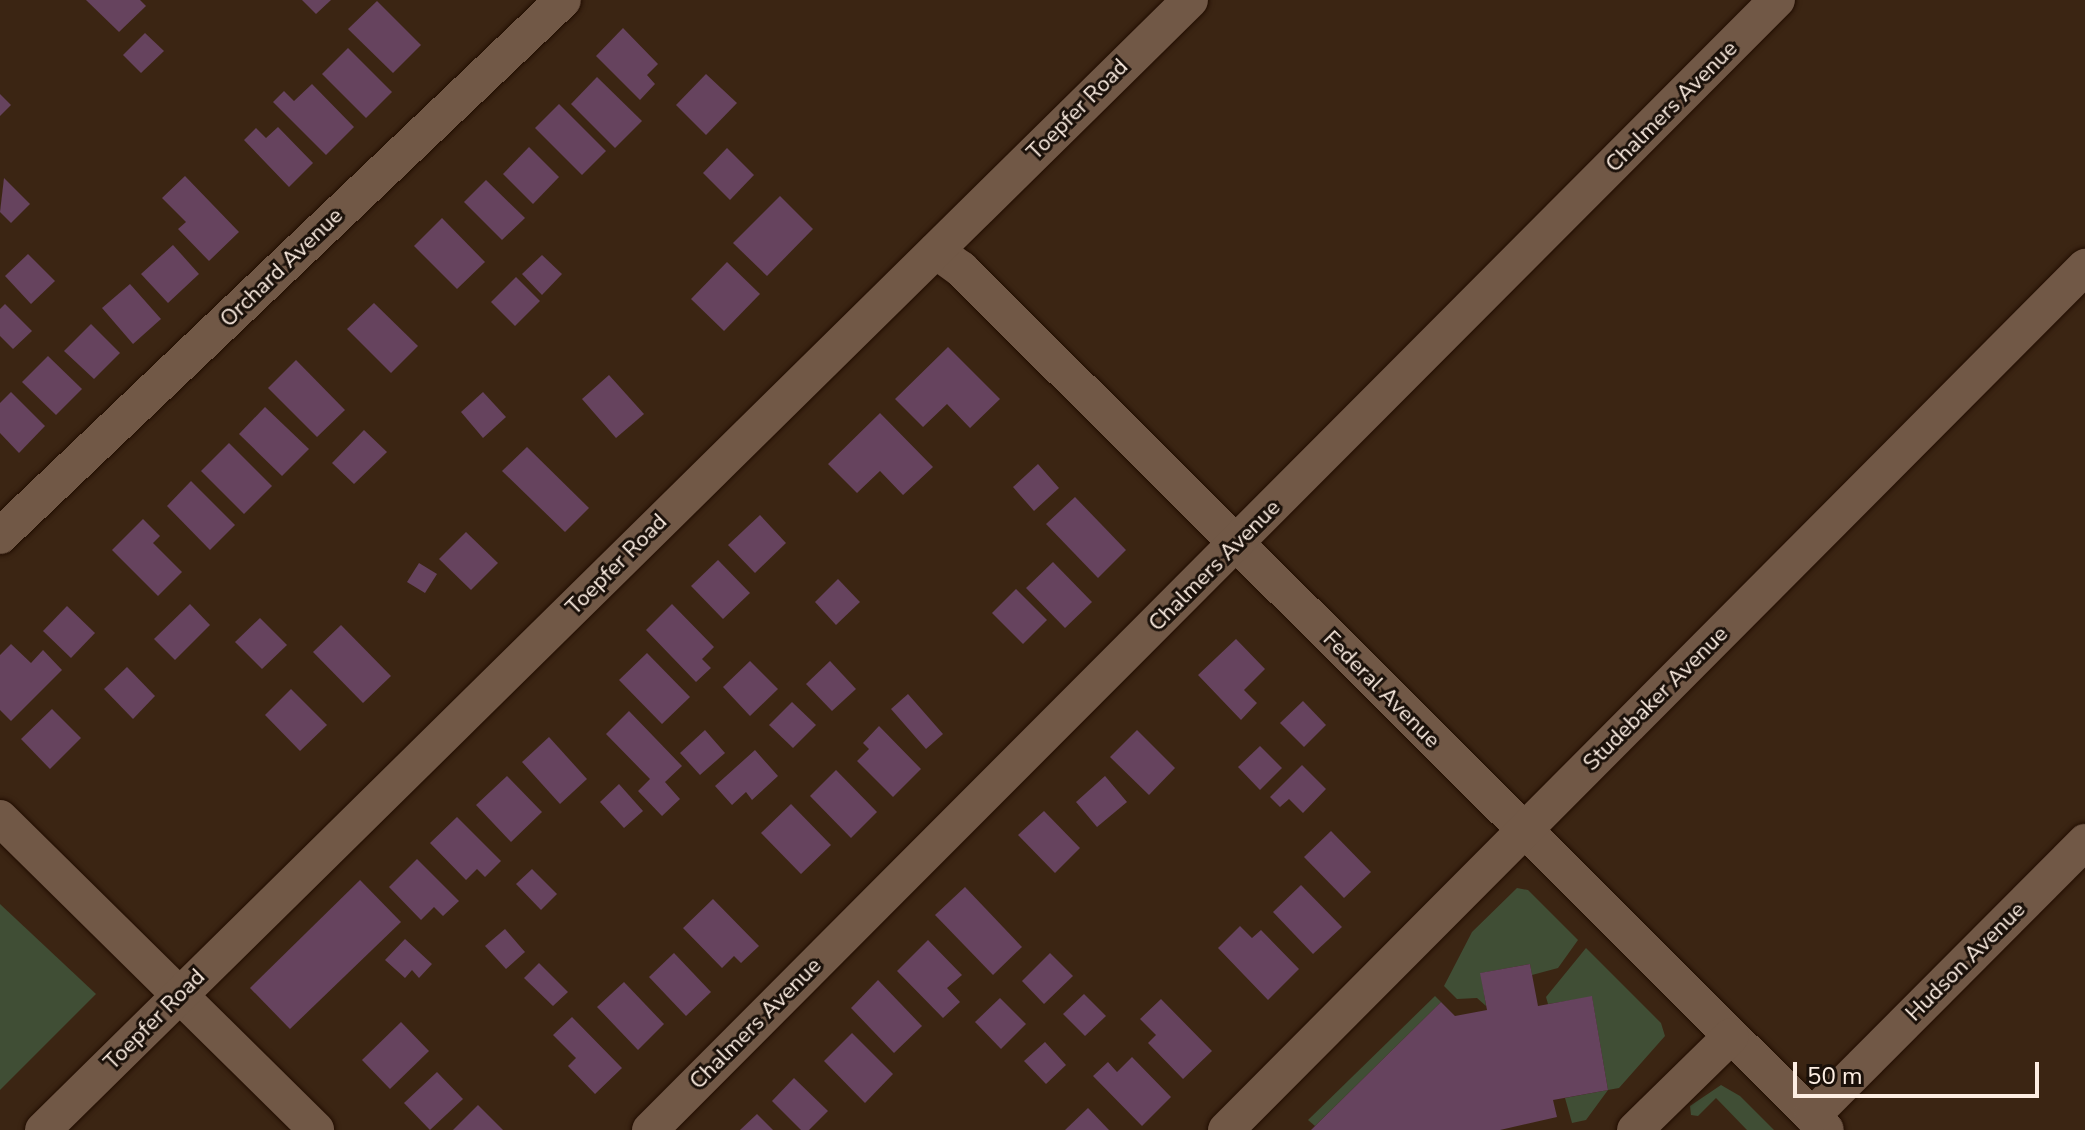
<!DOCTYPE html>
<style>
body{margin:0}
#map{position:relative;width:2085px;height:1130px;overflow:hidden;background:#3b2513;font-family:"Nunito Sans",sans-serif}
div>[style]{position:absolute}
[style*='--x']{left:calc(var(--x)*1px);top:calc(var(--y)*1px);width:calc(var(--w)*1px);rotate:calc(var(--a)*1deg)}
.green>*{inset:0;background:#404e35}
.building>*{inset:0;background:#66435e}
.roads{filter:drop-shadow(0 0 2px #210d00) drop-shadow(0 0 2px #210d00)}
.minor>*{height:36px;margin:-18px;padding:0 18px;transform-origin:18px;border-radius:18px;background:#715846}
span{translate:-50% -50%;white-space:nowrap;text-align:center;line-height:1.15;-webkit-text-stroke:6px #1a1009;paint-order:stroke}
.street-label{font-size:22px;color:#fdeee3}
.scale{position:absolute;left:1793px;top:1062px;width:246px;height:36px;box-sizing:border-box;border:4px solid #fdeee3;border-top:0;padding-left:10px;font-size:24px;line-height:28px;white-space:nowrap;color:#fdeee3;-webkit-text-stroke:6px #1a1009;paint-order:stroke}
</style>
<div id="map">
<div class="green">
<div style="clip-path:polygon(1517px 888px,1528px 890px,1578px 940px,1558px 968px,1532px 975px,1530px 964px,1481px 973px,1486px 1006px,1477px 998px,1457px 999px,1444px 986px,1472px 932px)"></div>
<div style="clip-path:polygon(0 904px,96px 994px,0 1090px)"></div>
<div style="clip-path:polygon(1586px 948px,1661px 1023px,1665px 1036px,1619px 1088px,1608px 1090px,1586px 1120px,1572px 1123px,1565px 1098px,1608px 1090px,1592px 997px,1548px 1004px,1546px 997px)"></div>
<div style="clip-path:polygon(1435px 996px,1441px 1002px,1315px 1126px,1308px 1120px)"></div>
<div style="clip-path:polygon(1721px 1085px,1740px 1096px,1774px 1130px,1747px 1130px,1716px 1098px,1698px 1116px,1691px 1115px,1690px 1106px)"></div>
</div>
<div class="building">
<div style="clip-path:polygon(86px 0,140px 0,146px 6px,119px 32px)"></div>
<div style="clip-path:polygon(302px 0,331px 0,316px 14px)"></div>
<div style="clip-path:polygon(377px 1px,421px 45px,393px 73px,348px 29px)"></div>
<div style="clip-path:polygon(623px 28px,658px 64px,647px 75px,655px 84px,640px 100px,596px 56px)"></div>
<div style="clip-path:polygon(145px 33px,164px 51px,141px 73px,123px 55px)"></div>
<div style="clip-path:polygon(348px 48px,392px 92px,366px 118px,322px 74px)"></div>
<div style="clip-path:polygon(706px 74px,737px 103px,706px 135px,676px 105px)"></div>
<div style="clip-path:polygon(597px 77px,642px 121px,615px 148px,571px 104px)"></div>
<div style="clip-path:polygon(312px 84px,354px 127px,326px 155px,273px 102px,284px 91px,294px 101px)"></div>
<div style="clip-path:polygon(0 94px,11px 105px,0 116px)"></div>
<div style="clip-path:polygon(559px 104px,606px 151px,582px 175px,535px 128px)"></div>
<div style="clip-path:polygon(278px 127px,313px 163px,289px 187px,244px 140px,256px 128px,266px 138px)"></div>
<div style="clip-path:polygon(529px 147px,559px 177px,533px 204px,503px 174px)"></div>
<div style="clip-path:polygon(727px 148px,754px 175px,730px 200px,703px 173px)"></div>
<div style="clip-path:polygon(185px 176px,239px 232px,209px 261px,178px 229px,186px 222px,162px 198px)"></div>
<div style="clip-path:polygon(4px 178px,30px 204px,11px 223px,0 212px)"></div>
<div style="clip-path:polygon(486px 180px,525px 218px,502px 240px,464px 202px)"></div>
<div style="clip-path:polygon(780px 196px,813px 229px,767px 276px,733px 243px)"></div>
<div style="clip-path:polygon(442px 218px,485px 262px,457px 289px,414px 246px)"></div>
<div style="clip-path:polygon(173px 245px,199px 274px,168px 303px,141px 274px)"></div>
<div style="clip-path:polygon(28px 254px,55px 281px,31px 304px,5px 276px)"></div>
<div style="clip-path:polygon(542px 255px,562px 274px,542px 295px,522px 274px)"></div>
<div style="clip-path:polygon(727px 262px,760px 294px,724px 331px,691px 299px)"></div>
<div style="clip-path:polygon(516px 277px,540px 301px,515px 326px,491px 302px)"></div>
<div style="clip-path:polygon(130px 284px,161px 319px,133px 344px,102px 308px)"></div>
<div style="clip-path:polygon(374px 303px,418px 346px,391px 373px,347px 329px)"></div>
<div style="clip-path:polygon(5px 304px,32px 331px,13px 349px,0 336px,0 309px)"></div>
<div style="clip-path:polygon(91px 324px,120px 353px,94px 379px,64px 351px)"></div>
<div style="clip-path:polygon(948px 347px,1000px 399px,970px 428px,947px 404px,923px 427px,895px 399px)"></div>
<div style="clip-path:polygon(48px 356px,82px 389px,56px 415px,22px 382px)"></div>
<div style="clip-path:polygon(296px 360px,345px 410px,317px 437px,268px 388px)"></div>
<div style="clip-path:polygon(609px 375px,644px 414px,616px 438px,582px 399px)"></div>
<div style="clip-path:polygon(11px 392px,45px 426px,19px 453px,0 433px,0 403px)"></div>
<div style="clip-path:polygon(483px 392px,506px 417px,483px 438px,461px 412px)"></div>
<div style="clip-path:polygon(265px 407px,309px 449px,282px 476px,239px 434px)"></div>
<div style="clip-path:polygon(880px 413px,933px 467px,903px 495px,880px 471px,857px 493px,828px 464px)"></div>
<div style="clip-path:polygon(364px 430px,387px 452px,354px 484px,332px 463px)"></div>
<div style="clip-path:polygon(229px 443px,272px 486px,244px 514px,201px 471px)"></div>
<div style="clip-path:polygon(527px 447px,589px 508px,565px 532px,502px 471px)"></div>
<div style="clip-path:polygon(1038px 464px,1059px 488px,1034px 511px,1013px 487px)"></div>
<div style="clip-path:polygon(191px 481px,235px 525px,210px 550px,167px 506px)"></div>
<div style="clip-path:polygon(1075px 497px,1126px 550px,1098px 578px,1046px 524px)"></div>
<div style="clip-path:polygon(760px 515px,786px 543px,755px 573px,728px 545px)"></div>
<div style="clip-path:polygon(143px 519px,160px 536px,153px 543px,182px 572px,158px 596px,112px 550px)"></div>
<div style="clip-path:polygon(466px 532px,498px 563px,471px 590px,439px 559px)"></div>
<div style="clip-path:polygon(718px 560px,750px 593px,723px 619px,691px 586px)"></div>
<div style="clip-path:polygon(1053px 562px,1092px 602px,1065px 628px,1026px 588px)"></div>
<div style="clip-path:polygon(419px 563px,437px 574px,425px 593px,407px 582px)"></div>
<div style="clip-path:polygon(838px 579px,860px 602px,836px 625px,815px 602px)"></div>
<div style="clip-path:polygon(1016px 589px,1047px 620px,1023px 644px,992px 613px)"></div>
<div style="clip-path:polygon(190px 604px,210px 625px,175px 660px,154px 639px)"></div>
<div style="clip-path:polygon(672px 604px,714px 647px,702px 659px,711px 668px,696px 682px,646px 630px)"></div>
<div style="clip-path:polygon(67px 606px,95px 633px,71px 658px,43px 631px)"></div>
<div style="clip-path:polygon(260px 618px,287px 645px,262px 669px,235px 642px)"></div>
<div style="clip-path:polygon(341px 625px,391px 676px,363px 703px,313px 652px)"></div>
<div style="clip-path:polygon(1236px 639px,1265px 669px,1244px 690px,1257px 703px,1241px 720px,1198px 675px)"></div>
<div style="clip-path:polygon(11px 644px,31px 663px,43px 650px,62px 670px,11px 721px,0 710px,0 655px)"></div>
<div style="clip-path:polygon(647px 653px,690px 697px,662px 724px,619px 680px)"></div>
<div style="clip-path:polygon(750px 661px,778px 689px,750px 716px,723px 687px)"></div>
<div style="clip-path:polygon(830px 661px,856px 689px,832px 711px,806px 684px)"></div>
<div style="clip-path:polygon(127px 667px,155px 696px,133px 719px,104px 689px)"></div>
<div style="clip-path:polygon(291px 689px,327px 725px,300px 751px,265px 715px)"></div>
<div style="clip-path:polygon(908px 694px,943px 734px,926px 749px,891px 709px)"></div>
<div style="clip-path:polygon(1303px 701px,1326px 725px,1304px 747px,1280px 723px)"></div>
<div style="clip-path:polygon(792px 702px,816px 725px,793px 748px,769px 725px)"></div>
<div style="clip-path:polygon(52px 709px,81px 738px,50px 769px,21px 739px)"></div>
<div style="clip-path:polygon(629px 711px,682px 766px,665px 782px,680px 799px,662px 816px,638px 791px,650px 779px,606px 734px)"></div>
<div style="clip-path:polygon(879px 726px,921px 769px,893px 797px,857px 761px,869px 749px,863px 743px)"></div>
<div style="clip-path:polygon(705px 730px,725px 753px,700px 775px,680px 753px)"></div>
<div style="clip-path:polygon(1137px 730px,1175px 768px,1149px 795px,1110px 757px)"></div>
<div style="clip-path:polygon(549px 737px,587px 779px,560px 804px,522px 762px)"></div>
<div style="clip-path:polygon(1260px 746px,1282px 768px,1260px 790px,1238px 767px)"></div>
<div style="clip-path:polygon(755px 750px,778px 776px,752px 800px,746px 792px,732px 805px,715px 786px)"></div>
<div style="clip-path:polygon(1302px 765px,1326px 789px,1303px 813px,1289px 799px,1280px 807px,1270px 797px)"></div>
<div style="clip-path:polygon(836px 770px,877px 812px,851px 838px,810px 796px)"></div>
<div style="clip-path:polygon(507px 776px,542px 812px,511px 842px,476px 805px)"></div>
<div style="clip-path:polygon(1105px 776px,1127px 802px,1097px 827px,1076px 802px)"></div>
<div style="clip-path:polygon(619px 784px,643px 811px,624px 828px,600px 802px)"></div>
<div style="clip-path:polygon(791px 804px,831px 845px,801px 874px,761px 833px)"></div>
<div style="clip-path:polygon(1044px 811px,1080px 848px,1055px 873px,1018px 835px)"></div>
<div style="clip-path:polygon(457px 817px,501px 861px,485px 877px,477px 869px,466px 880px,430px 843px)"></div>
<div style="clip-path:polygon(1331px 831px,1371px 872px,1344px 898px,1304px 857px)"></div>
<div style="clip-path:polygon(417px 859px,459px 901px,443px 916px,434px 907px,421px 920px,389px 887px)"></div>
<div style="clip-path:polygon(532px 869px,557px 894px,541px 910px,516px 884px)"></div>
<div style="clip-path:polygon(360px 880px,401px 922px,290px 1029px,250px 988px)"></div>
<div style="clip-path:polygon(1301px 885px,1342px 927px,1313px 954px,1273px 912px)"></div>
<div style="clip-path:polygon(965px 887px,1022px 947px,993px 975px,935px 915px)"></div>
<div style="clip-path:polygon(713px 899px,759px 946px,741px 963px,734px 956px,722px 968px,683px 928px)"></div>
<div style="clip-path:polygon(1240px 926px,1252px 938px,1261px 930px,1299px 969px,1268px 1000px,1218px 948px)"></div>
<div style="clip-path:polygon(505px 929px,525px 952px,506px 969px,485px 946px)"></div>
<div style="clip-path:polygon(405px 939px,432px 964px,419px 978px,412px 970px,405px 978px,385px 960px)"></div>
<div style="clip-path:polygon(928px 940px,962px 975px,947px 988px,960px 1002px,943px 1018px,897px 971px)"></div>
<div style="clip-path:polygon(674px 953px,711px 992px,686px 1016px,649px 977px)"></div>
<div style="clip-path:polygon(1050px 953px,1073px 976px,1044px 1004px,1022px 981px)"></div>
<div style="clip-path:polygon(539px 963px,568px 992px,553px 1006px,524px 978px)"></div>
<div style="clip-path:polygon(1530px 964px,1538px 1006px,1592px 996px,1608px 1090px,1553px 1100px,1557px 1117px,1500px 1130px,1311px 1130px,1441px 1002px,1455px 1016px,1487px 1010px,1480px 973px)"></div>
<div style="clip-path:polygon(878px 980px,922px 1026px,894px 1053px,851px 1008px)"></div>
<div style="clip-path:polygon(624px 982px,664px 1024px,638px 1050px,597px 1007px)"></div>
<div style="clip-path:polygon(1084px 994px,1106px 1016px,1085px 1036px,1063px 1014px)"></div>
<div style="clip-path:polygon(1000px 998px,1026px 1024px,1001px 1049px,975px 1022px)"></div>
<div style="clip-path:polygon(1161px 999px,1212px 1051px,1183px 1079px,1148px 1043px,1156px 1035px,1140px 1019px)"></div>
<div style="clip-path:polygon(572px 1017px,622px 1068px,595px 1094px,568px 1066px,576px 1058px,553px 1035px)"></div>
<div style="clip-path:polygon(401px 1022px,429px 1051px,390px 1089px,362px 1060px)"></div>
<div style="clip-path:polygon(852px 1033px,893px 1074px,865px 1103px,824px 1061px)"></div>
<div style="clip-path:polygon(1045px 1042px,1066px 1065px,1046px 1084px,1024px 1061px)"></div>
<div style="clip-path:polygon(1132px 1057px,1171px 1097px,1142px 1126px,1093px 1076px,1108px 1062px,1117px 1072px)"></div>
<div style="clip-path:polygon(437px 1072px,463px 1099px,430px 1130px,404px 1103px)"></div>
<div style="clip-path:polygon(794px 1078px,828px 1111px,809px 1130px,801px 1130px,772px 1101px)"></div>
<div style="clip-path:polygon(478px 1105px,503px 1130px,453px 1130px)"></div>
<div style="clip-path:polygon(1088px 1108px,1109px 1130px,1065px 1130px)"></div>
<div style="clip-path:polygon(757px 1114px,773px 1130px,740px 1130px)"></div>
</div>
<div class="roads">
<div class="minor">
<div style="--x:936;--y:251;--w:31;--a:36"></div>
<div style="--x:961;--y:269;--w:1220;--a:44.87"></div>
<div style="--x:0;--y:536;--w:777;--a:-43.59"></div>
<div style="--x:0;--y:818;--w:444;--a:44.6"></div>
<div style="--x:1812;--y:1116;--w:387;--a:-45.1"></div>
<div style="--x:43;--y:1130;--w:1610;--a:-44.57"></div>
<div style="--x:650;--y:1130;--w:1596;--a:-45.08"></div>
<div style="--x:1226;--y:1130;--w:1218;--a:-45.13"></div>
<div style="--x:1635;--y:1130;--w:134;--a:-44.4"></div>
</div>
</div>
<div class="street-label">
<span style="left:1672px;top:107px;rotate:-45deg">Chalmers Avenue</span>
<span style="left:1078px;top:110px;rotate:-45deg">Toepfer Road</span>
<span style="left:282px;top:268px;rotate:-44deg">Orchard Avenue</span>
<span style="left:617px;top:565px;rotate:-45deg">Toepfer Road</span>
<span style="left:1215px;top:566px;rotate:-45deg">Chalmers Avenue</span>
<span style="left:1381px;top:690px;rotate:45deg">Federal Avenue</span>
<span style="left:1656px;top:699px;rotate:-45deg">Studebaker Avenue</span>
<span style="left:1966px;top:962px;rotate:-45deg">Hudson Avenue</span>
<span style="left:155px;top:1020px;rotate:-45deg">Toepfer Road</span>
<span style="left:756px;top:1024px;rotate:-45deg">Chalmers Avenue</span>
</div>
<div class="scale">50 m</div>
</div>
